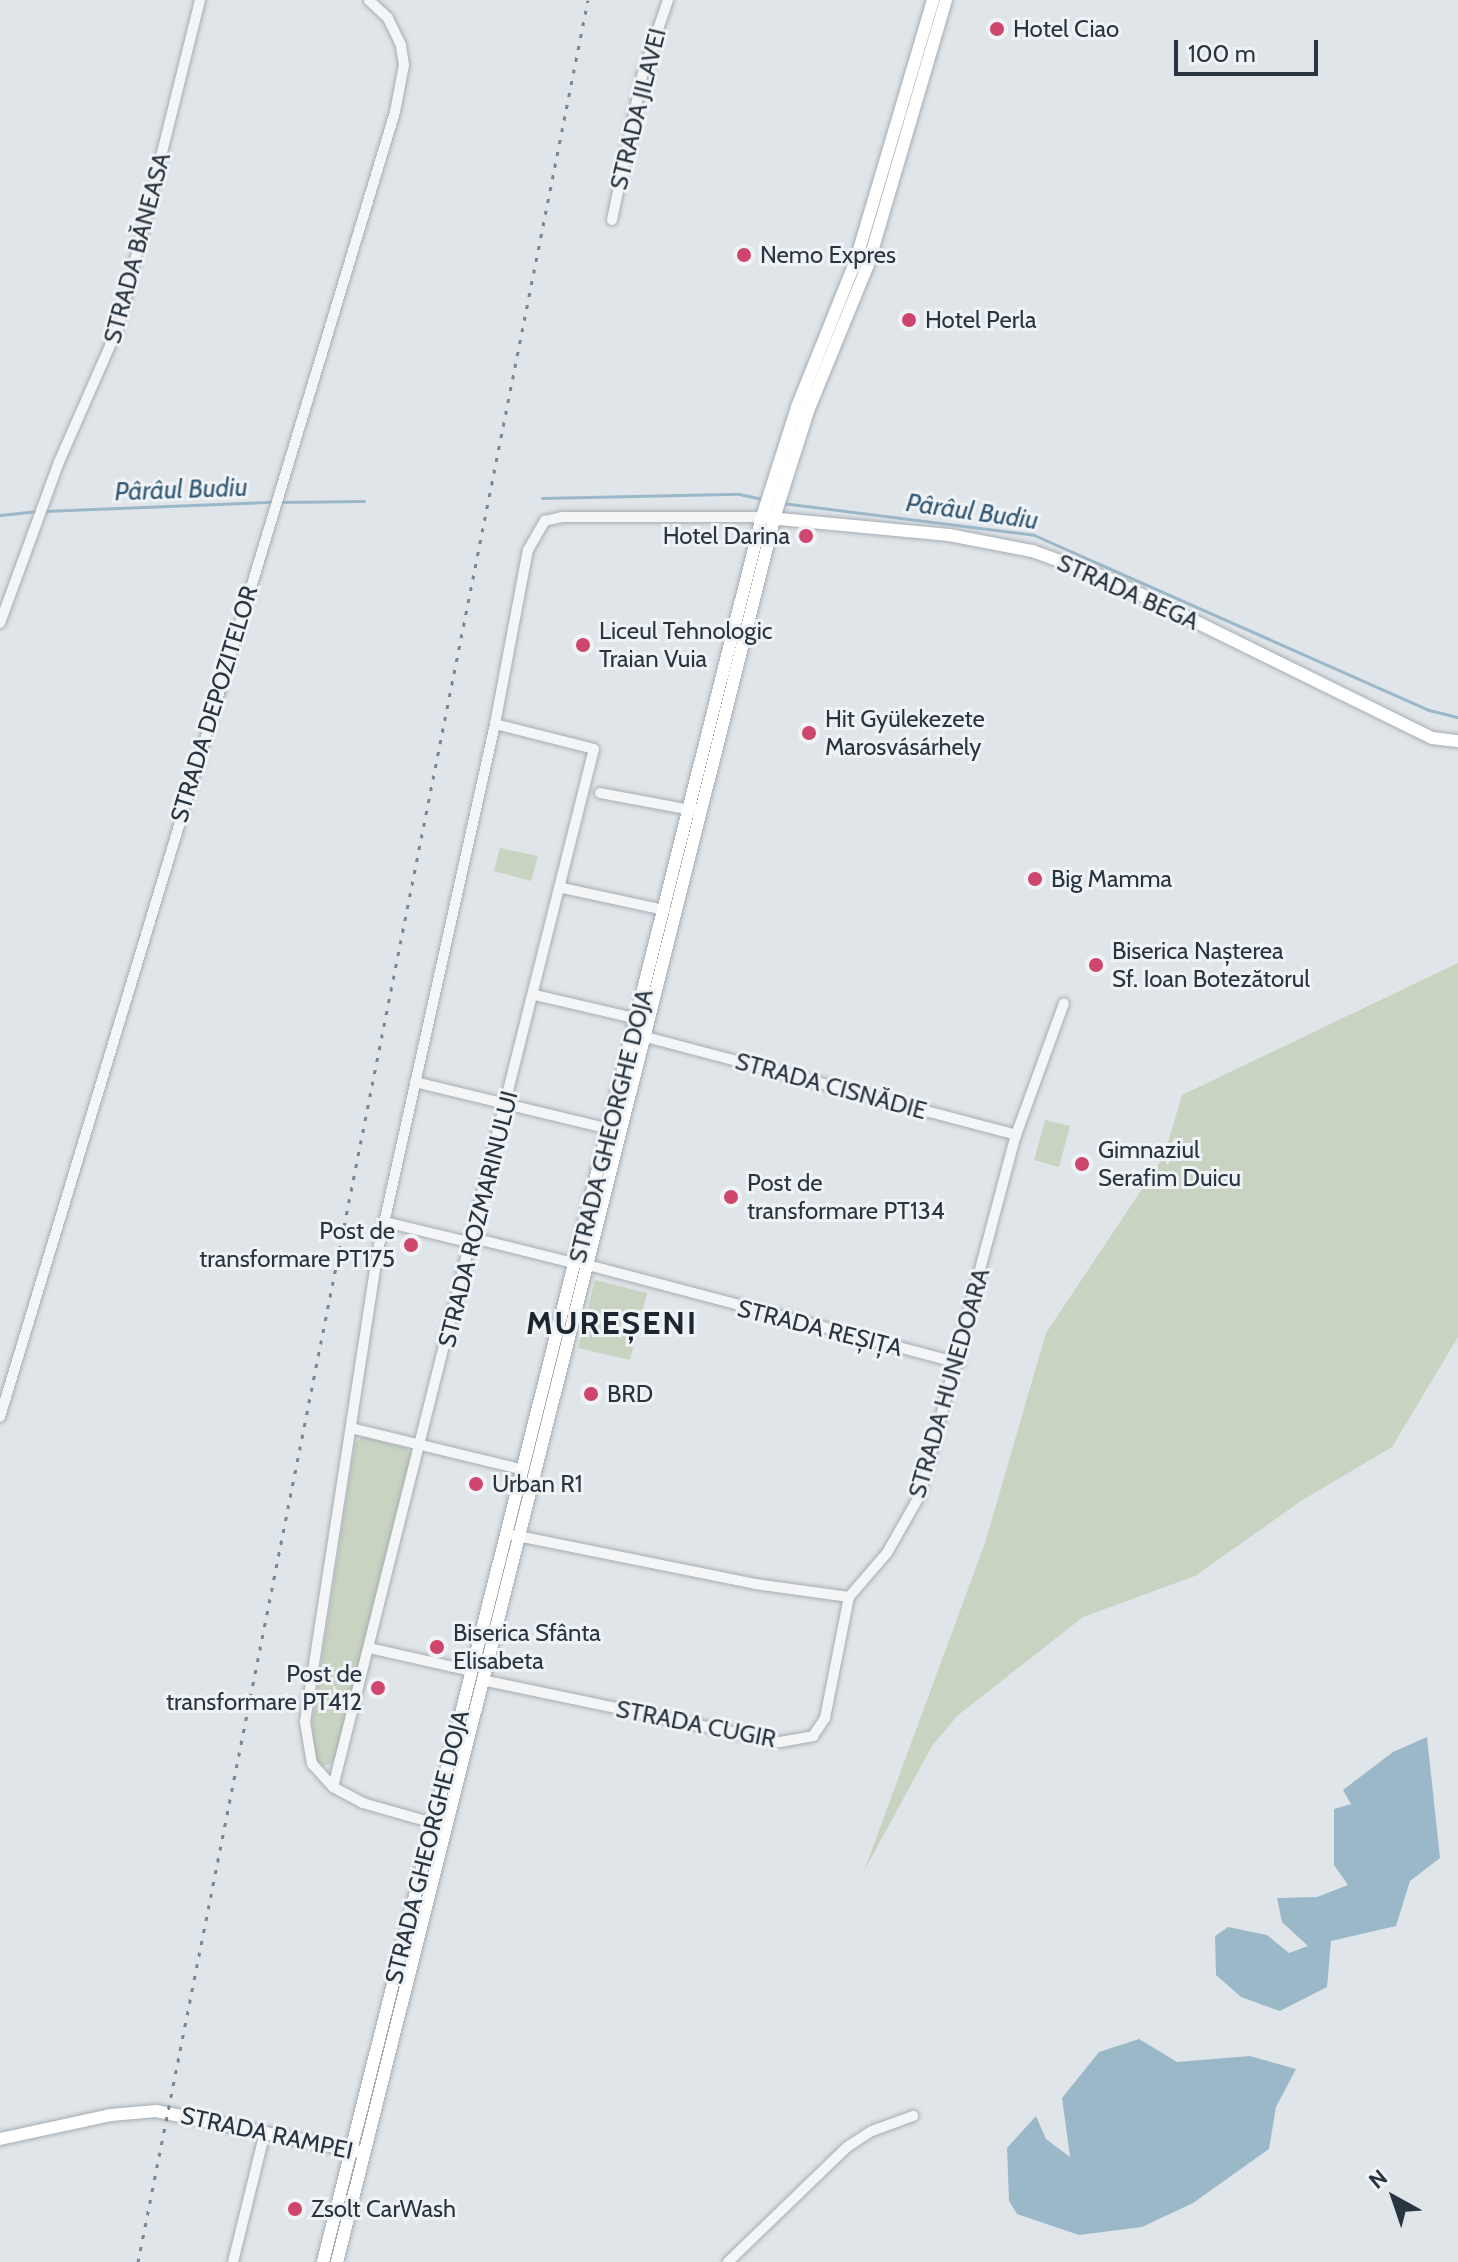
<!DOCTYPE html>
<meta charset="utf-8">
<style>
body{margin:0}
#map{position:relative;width:1458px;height:2262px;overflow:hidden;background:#e0e5e9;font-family:Cabin,sans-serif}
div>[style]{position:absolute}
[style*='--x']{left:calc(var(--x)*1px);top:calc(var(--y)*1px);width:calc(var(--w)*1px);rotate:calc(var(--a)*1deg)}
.green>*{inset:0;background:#c8d3c1}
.water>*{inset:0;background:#9bb8c9}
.stream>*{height:3px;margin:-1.5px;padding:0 1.5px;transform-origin:1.5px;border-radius:1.5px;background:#9bb8c9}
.roads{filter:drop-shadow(0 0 2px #a5adb3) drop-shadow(0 0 2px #a5adb3)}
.minor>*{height:10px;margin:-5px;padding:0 5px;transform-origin:5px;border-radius:5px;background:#f3f5f7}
.major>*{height:12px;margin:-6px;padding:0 6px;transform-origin:6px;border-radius:6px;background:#fff}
.rail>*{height:3px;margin-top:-1.5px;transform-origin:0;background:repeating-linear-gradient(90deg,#798793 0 4px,transparent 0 12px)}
.dots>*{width:22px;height:22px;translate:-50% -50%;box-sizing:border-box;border:4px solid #f0f3f6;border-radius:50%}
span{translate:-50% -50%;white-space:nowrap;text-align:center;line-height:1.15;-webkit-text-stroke:6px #f0f3f6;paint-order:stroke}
.poi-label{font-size:24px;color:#293540}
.left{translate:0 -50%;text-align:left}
.right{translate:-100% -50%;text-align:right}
.street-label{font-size:24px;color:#293540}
.water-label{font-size:26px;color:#335974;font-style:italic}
.district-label{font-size:32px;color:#1b2631;font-weight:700;letter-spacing:2px}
.north{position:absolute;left:1354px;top:2158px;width:80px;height:80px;-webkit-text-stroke:6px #f0f3f6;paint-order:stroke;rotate:320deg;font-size:22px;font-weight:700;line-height:32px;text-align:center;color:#293540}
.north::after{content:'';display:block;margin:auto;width:28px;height:36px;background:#293540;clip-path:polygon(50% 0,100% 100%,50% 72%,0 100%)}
.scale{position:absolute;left:1174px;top:40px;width:144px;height:36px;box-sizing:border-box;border:4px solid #293540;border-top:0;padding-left:10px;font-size:24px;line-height:28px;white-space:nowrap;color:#293540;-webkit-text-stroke:6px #f0f3f6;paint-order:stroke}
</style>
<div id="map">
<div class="green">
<div style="clip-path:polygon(500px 848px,538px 856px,531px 881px,494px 871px)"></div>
<div style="clip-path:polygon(1458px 963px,1458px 1337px,1392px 1447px,1301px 1501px,1195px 1576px,1083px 1617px,957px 1716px,932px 1746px,864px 1871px,985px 1543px,1046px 1333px,1164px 1156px,1182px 1095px)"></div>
<div style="clip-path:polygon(1045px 1120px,1070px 1126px,1059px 1167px,1034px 1160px)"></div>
<div style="clip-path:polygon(595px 1280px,647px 1293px,630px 1360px,578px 1348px)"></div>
<div style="clip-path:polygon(363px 1436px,406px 1448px,413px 1455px,337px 1754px,331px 1764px,322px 1766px,315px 1759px,312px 1723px,355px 1443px)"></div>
</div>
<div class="water">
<div style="clip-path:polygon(1427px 1737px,1440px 1858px,1410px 1881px,1396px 1926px,1331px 1941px,1327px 1987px,1280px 2011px,1241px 1997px,1216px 1975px,1215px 1936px,1228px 1927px,1267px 1935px,1289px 1953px,1308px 1946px,1282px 1922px,1277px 1898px,1317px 1897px,1348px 1885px,1334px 1865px,1334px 1809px,1351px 1804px,1343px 1790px,1393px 1752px)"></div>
<div style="clip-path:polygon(1139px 2039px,1177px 2062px,1250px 2056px,1296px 2069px,1276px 2107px,1269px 2149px,1193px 2203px,1142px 2227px,1079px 2235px,1017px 2214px,1009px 2201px,1007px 2148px,1036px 2116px,1046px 2139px,1070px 2157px,1062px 2098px,1099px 2052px)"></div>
</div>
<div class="stream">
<div style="--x:542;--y:498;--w:197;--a:-1.2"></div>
<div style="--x:739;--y:494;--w:25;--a:12"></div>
<div style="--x:280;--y:502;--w:84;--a:-0.7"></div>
<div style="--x:782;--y:503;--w:254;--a:7.2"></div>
<div style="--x:1034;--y:535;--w:432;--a:23.9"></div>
<div style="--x:1429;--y:710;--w:30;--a:14"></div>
<div style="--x:44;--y:511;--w:228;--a:-2.3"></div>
<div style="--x:0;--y:515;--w:36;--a:-6"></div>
</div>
<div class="roads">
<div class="minor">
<div style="--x:612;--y:220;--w:147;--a:-78.2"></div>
<div style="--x:642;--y:76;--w:80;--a:-71.1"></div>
<div style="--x:0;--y:623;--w:171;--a:-69.9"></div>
<div style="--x:59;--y:462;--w:150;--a:-66.3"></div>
<div style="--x:119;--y:325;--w:335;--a:-76"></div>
<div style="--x:600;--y:793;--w:98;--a:10.6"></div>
<div style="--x:562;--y:888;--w:105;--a:12.1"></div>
<div style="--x:535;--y:995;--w:106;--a:13.1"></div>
<div style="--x:646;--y:1037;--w:383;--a:14.8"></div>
<div style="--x:415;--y:1082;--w:201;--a:13.6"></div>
<div style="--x:385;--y:1222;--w:89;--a:13.6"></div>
<div style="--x:473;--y:1238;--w:107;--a:14"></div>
<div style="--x:588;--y:1265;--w:384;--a:14.8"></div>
<div style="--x:0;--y:1417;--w:1363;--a:-73.16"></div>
<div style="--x:395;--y:112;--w:48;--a:-79.2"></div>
<div style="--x:404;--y:65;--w:20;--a:-99"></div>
<div style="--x:401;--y:45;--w:30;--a:-116"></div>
<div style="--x:388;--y:18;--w:26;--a:-137"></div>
<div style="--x:351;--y:1428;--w:175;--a:13.6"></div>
<div style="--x:513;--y:1535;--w:247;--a:11.4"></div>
<div style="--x:755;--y:1584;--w:95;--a:7.9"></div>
<div style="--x:369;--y:1648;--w:105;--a:12.7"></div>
<div style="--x:482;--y:1680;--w:304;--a:11.8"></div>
<div style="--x:780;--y:1742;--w:34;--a:-10"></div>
<div style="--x:813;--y:1736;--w:22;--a:-56"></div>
<div style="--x:825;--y:1718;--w:123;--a:-78.8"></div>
<div style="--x:849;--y:1597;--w:58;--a:-49.2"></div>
<div style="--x:887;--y:1553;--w:67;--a:-60.4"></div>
<div style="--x:920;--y:1495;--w:373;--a:-75.1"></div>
<div style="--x:1016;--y:1135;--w:140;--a:-70"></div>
<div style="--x:333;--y:1787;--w:1070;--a:-75.89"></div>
<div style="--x:594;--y:749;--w:102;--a:-165.8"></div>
<div style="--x:433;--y:1823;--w:73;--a:-164.1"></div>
<div style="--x:363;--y:1803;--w:34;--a:-152"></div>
<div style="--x:333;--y:1787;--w:31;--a:-132"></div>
<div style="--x:312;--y:1764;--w:43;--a:-99.5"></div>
<div style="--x:305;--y:1722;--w:473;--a:-81.2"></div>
<div style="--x:377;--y:1255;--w:544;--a:-77.47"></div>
<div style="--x:495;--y:724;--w:177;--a:-79.3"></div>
<div style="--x:528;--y:550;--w:34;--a:-60"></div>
<div style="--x:545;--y:521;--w:17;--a:-13"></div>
<div style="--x:562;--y:517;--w:200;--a:0"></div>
<div style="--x:233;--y:2262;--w:134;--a:-76.2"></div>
<div style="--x:728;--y:2262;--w:165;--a:-44"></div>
<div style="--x:847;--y:2147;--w:30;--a:-33"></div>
<div style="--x:872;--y:2131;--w:44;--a:-20.1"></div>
</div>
<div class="major">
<div style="--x:769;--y:518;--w:181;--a:5.4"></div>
<div style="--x:949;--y:535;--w:85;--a:10.9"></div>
<div style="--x:1032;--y:551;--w:80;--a:19.8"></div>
<div style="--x:1107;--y:578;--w:362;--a:26.2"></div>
<div style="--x:1432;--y:738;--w:26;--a:7"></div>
<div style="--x:0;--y:2139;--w:114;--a:-12.2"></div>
<div style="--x:111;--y:2115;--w:45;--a:-5.1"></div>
<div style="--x:156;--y:2111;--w:207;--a:11.4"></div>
<div style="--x:323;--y:2262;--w:1799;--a:-75.88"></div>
<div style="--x:762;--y:517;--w:115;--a:-72.3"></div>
<div style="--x:797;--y:407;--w:158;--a:-68.1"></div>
<div style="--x:856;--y:260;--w:271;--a:-73.5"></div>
<div style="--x:337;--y:2262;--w:1804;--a:-75.92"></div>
<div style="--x:776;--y:512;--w:106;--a:-72.4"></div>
<div style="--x:808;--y:411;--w:158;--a:-67.7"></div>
<div style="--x:868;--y:265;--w:276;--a:-73.6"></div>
</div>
</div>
<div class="rail">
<div style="--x:138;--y:2262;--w:2306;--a:-78.75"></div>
</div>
<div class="dots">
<div style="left:997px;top:29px;background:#ce456d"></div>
<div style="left:744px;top:255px;background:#ce456d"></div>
<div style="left:909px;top:320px;background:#ce456d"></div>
<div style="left:806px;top:536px;background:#ce456d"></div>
<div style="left:583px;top:645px;background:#ce456d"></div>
<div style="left:809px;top:733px;background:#ce456d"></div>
<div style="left:1035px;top:879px;background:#ce456d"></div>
<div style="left:1096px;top:965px;background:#ce456d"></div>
<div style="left:1082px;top:1164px;background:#ce456d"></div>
<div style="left:731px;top:1197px;background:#ce456d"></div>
<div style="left:411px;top:1245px;background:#ce456d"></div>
<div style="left:591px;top:1394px;background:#ce456d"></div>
<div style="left:476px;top:1484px;background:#ce456d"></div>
<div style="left:437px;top:1647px;background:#ce456d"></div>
<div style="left:378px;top:1688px;background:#ce456d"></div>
<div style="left:295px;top:2209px;background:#ce456d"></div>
</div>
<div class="poi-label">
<span class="left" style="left:1013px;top:29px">Hotel Ciao</span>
<span class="left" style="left:760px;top:255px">Nemo Expres</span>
<span class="left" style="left:925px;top:320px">Hotel Perla</span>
<span class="right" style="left:790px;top:536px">Hotel Darina</span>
<span class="left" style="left:599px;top:645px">Liceul Tehnologic<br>Traian Vuia</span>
<span class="left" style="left:825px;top:733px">Hit Gyülekezete<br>Marosvásárhely</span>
<span class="left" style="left:1051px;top:879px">Big Mamma</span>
<span class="left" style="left:1112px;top:965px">Biserica Nașterea<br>Sf. Ioan Botezătorul</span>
<span class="left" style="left:1098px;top:1164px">Gimnaziul<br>Serafim Duicu</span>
<span class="left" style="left:747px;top:1197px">Post de<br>transformare PT134</span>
<span class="right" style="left:395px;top:1245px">Post de<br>transformare PT175</span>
<span class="left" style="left:607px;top:1394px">BRD</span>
<span class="left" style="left:492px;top:1484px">Urban R1</span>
<span class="left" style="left:453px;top:1647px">Biserica Sfânta<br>Elisabeta</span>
<span class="right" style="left:362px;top:1688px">Post de<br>transformare PT412</span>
<span class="left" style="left:311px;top:2209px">Zsolt CarWash</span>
</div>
<div class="street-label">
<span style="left:638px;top:109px;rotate:-76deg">STRADA JILAVEI</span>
<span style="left:137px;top:248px;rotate:-75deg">STRADA BĂNEASA</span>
<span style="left:1128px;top:592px;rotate:24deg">STRADA BEGA</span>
<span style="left:214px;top:704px;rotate:-73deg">STRADA DEPOZITELOR</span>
<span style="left:831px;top:1086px;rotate:15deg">STRADA CISNĂDIE</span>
<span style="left:611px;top:1126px;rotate:-76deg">STRADA GHEORGHE DOJA</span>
<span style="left:478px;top:1219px;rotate:-76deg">STRADA ROZMARINULUI</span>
<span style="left:820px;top:1328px;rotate:14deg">STRADA REȘIȚA</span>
<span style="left:949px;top:1383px;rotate:-74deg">STRADA HUNEDOARA</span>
<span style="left:696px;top:1724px;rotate:11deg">STRADA CUGIR</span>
<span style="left:427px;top:1847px;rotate:-76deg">STRADA GHEORGHE DOJA</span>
<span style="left:267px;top:2133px;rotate:12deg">STRADA RAMPEI</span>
</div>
<div class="water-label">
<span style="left:181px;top:490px;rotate:-2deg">Pârâul Budiu</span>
<span style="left:972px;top:512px;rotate:8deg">Pârâul Budiu</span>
</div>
<div class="district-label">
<span style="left:612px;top:1323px">MUREȘENI</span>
</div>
<div class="north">N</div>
<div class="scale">100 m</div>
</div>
